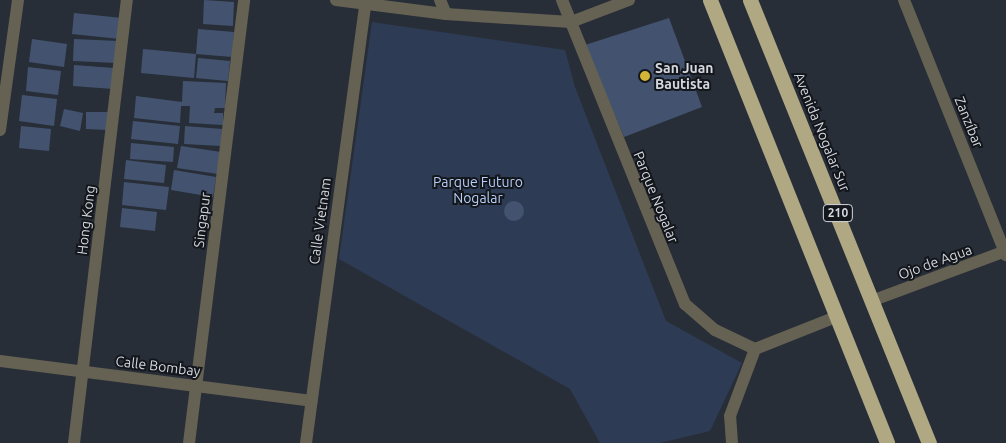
<!DOCTYPE html>
<meta charset="utf-8">
<style>
body{margin:0}
#map{position:relative;width:1006px;height:443px;overflow:hidden;background:#282e38;font-family:Ubuntu,sans-serif}
div>[style]{position:absolute}
[style*='--x']{left:calc(var(--x)*1px);top:calc(var(--y)*1px);width:calc(var(--w)*1px);rotate:calc(var(--a)*1deg)}
.green>*{inset:0;background:#2d3b54}
.building>*{inset:0;background:#43536f}
.round{border-radius:50%}
.street>*{height:12px;margin:-6px;padding:0 6px;transform-origin:6px;border-radius:6px;background:#656153}
.highway>*{height:15px;margin:-7.5px;padding:0 7.5px;transform-origin:7.5px;border-radius:7.5px;background:#b0a883}
.dots>*{width:14px;height:14px;translate:-50% -50%;box-sizing:border-box;border:2px solid #13161b;border-radius:50%}
span{translate:-50% -50%;white-space:nowrap;text-align:center;line-height:1.15;-webkit-text-stroke:4px #13161b;paint-order:stroke}
.shield-label span{padding:1px 4px;background:#13161b;border:1px solid;border-radius:4px;-webkit-text-stroke-width:0}
.shield-label{font-size:12px;color:#d4d8df;font-weight:700}
.poi-label{font-size:14px;color:#d4d8df;font-weight:700}
.left{translate:0 -50%;text-align:left}
.street-label{font-size:14px;color:#d4d8df}
.park-label{font-size:14px;color:#b7cef9}
</style>
<div id="map">
<div class="green">
<div style="clip-path:polygon(372px 22px,565px 50px,575px 87px,666px 321px,742px 363px,710px 431px,660px 443px,600px 443px,570px 389px,339px 259px)"></div>
</div>
<div class="building">
<div style="clip-path:polygon(204px 0,234px 2px,233px 26px,203px 24px)"></div>
<div style="clip-path:polygon(74px 13px,122px 18px,120px 39px,72px 34px)"></div>
<div style="clip-path:polygon(669px 18px,702px 107px,624px 137px,585px 45px)"></div>
<div style="clip-path:polygon(198px 29px,234px 32px,232px 57px,196px 54px)"></div>
<div style="clip-path:polygon(32px 39px,67px 44px,64px 67px,29px 62px)"></div>
<div style="clip-path:polygon(74px 39px,118px 41px,117px 63px,73px 61px)"></div>
<div style="clip-path:polygon(143px 49px,196px 54px,194px 78px,141px 73px)"></div>
<div style="clip-path:polygon(198px 58px,230px 61px,228px 81px,196px 78px)"></div>
<div style="clip-path:polygon(74px 65px,114px 68px,113px 89px,73px 86px)"></div>
<div style="clip-path:polygon(28px 67px,61px 71px,58px 95px,26px 91px)"></div>
<div style="clip-path:polygon(183px 81px,226px 83px,225px 108px,215px 108px,214px 113px,223px 113px,223px 125px,189px 123px,190px 106px,181px 106px,180px 123px,134px 118px,136px 96px,182px 102px)"></div>
<div style="clip-path:polygon(22px 95px,57px 99px,54px 126px,19px 121px)"></div>
<div style="clip-path:polygon(64px 109px,83px 113px,80px 131px,60px 126px)"></div>
<div style="clip-path:polygon(86px 112px,108px 112px,108px 130px,86px 129px)"></div>
<div style="clip-path:polygon(133px 121px,180px 126px,178px 144px,131px 139px)"></div>
<div style="clip-path:polygon(21px 126px,51px 129px,49px 151px,19px 148px)"></div>
<div style="clip-path:polygon(185px 126px,222px 129px,221px 146px,184px 144px)"></div>
<div style="clip-path:polygon(131px 143px,174px 147px,173px 162px,130px 159px)"></div>
<div style="clip-path:polygon(181px 146px,221px 152px,218px 174px,177px 168px)"></div>
<div style="clip-path:polygon(126px 160px,166px 165px,164px 183px,124px 179px)"></div>
<div style="clip-path:polygon(174px 170px,216px 177px,213px 197px,171px 190px)"></div>
<div style="clip-path:polygon(124px 182px,169px 187px,166px 210px,122px 205px)"></div>
<div class="round" style="left:504px;top:201px;width:20px;height:20px"></div>
<div style="clip-path:polygon(122px 208px,157px 212px,155px 231px,120px 227px)"></div>
</div>
<div class="street">
<div style="--x:336;--y:0;--w:111;--a:7.3"></div>
<div style="--x:446;--y:14;--w:125;--a:3.7"></div>
<div style="--x:571;--y:22;--w:62;--a:-20.8"></div>
<div style="--x:440;--y:0;--w:15;--a:67"></div>
<div style="--x:562;--y:0;--w:328;--a:68"></div>
<div style="--x:685;--y:304;--w:40;--a:41"></div>
<div style="--x:715;--y:330;--w:44;--a:25.4"></div>
<div style="--x:904;--y:0;--w:275;--a:68.2"></div>
<div style="--x:0;--y:130;--w:131;--a:-82.1"></div>
<div style="--x:874;--y:300;--w:141;--a:-20.4"></div>
<div style="--x:755;--y:349;--w:87;--a:-21.6"></div>
<div style="--x:0;--y:361;--w:314;--a:7.3"></div>
<div style="--x:74;--y:443;--w:446;--a:-83.2"></div>
<div style="--x:189;--y:443;--w:446;--a:-82.9"></div>
<div style="--x:306;--y:443;--w:443;--a:-82.3"></div>
<div style="--x:732;--y:443;--w:27;--a:-94"></div>
<div style="--x:730;--y:416;--w:72;--a:-69.5"></div>
</div>
<div class="highway">
<div style="--x:710;--y:0;--w:477;--a:68.2"></div>
<div style="--x:750;--y:0;--w:478;--a:68"></div>
</div>
<div class="dots">
<div style="left:645px;top:76px;background:#d3b635"></div>
</div>
<div class="shield-label">
<span style="left:838px;top:213px">210</span>
</div>
<div class="poi-label">
<span class="left" style="left:655px;top:76px">San Juan<br>Bautista</span>
</div>
<div class="street-label">
<span style="left:969px;top:122px;rotate:68deg">Zanzíbar</span>
<span style="left:822px;top:132px;rotate:68deg">Avenida Nogalar Sur</span>
<span style="left:656px;top:197px;rotate:68deg">Parque Nogalar</span>
<span style="left:86px;top:220px;rotate:-83deg">Hong Kong</span>
<span style="left:202px;top:220px;rotate:-83deg">Singapur</span>
<span style="left:320px;top:221px;rotate:-82deg">Calle Vietnam</span>
<span style="left:935px;top:262px;rotate:-20deg">Ojo de Agua</span>
<span style="left:158px;top:366px;rotate:7deg">Calle Bombay</span>
</div>
<div class="park-label">
<span style="left:478px;top:190px">Parque Futuro<br>Nogalar</span>
</div>
</div>
